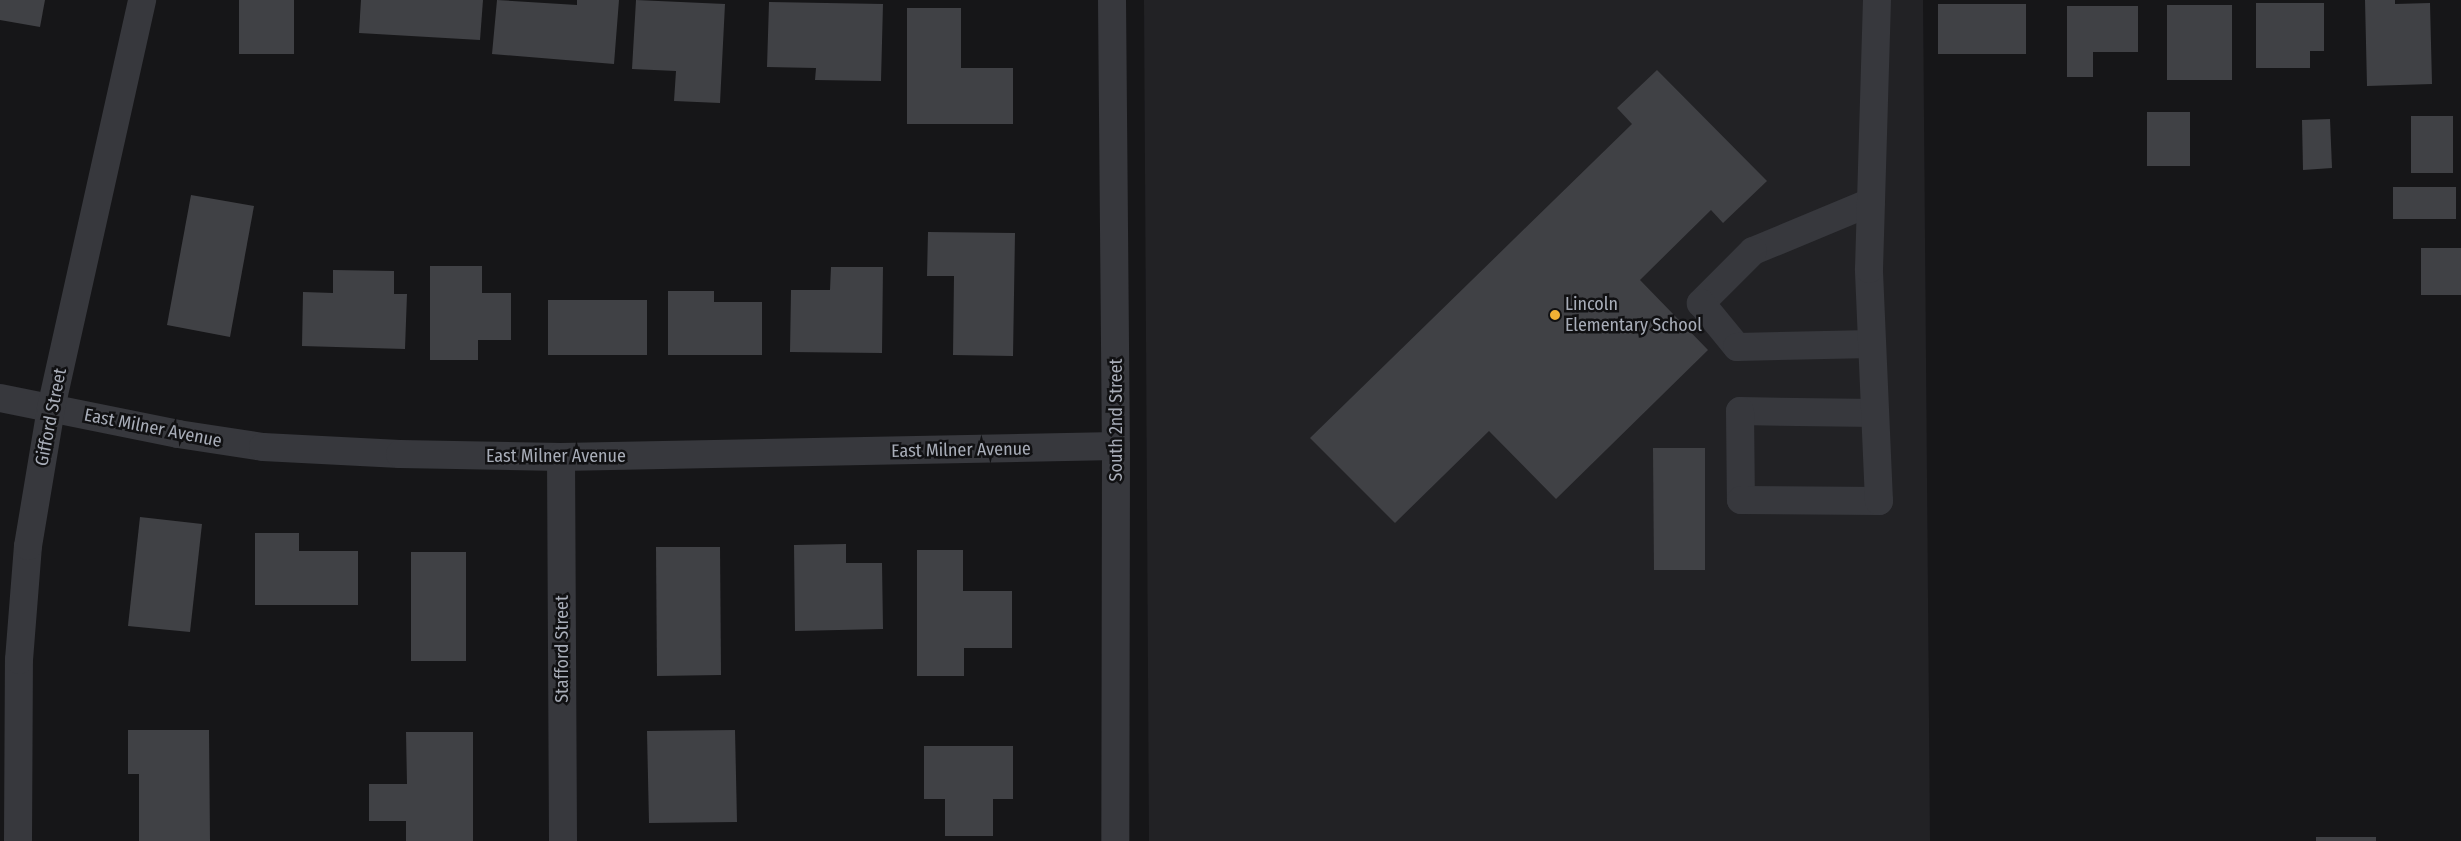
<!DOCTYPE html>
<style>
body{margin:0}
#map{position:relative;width:2461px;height:841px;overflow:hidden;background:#161618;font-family:"Fira Sans Condensed",sans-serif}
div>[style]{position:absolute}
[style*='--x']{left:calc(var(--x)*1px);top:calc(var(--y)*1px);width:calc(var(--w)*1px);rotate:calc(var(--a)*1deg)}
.built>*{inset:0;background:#222225}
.building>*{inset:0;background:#404145}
.minor>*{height:28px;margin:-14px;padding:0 14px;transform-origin:14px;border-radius:14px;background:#37383d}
.dots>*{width:14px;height:14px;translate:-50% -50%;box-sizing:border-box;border:2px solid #111113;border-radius:50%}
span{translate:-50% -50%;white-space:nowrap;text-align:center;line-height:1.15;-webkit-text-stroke:5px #111113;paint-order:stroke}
.poi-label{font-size:18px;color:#a8adb8}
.left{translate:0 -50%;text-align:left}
.street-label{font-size:18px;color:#a8adb8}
</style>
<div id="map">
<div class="built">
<div style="clip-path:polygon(1144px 0,1923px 0,1930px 841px,1149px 841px)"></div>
</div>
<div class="building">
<div style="clip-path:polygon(0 0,45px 0,40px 27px,0 20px)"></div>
<div style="clip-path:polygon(239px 0,294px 0,294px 54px,239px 54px)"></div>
<div style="clip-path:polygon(361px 0,483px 0,480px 40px,359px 33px)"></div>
<div style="clip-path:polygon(497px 0,577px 5px,577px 0,619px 0,614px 64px,492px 54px)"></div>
<div style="clip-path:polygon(636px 0,725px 4px,720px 103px,674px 101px,676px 71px,632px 69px)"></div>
<div style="clip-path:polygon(2365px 0,2395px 0,2395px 4px,2430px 3px,2432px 84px,2367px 86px)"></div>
<div style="clip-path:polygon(769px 2px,883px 4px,881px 81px,815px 80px,816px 68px,767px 67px)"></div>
<div style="clip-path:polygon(2256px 3px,2324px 3px,2324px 51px,2310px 51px,2310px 68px,2256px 68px)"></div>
<div style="clip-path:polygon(1938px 4px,2026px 4px,2026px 54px,1938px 54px)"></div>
<div style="clip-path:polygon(2167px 5px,2232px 5px,2232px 80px,2167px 80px)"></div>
<div style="clip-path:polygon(2067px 6px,2138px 6px,2138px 52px,2093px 52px,2093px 77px,2067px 77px)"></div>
<div style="clip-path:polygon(907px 8px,961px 8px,961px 68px,1013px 68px,1013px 124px,907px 124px)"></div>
<div style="clip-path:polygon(1657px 70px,1767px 181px,1723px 223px,1711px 210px,1640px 280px,1708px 350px,1556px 499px,1489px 431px,1395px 523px,1310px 438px,1632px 124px,1617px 108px)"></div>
<div style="clip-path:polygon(2147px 112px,2190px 112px,2190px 166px,2147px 166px)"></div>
<div style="clip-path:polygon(2411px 116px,2453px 116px,2453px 173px,2411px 173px)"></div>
<div style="clip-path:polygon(2330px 119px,2332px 168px,2303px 170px,2302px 120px)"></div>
<div style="clip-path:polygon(2393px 187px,2456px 187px,2456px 219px,2393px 219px)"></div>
<div style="clip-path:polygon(191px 195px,254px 206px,230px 337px,167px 325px)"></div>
<div style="clip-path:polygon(928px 232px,1015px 233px,1013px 356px,953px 355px,954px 276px,927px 276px)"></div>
<div style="clip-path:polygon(2421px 248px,2461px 248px,2461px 295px,2421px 295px)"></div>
<div style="clip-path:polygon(430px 266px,482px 266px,482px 293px,511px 293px,511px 340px,478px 340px,478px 360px,430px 360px)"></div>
<div style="clip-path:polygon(831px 267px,883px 267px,882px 353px,790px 352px,791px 290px,830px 290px)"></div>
<div style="clip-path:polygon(333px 270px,394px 271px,394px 294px,407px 294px,405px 349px,302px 346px,303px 292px,333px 293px)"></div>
<div style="clip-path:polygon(668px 291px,714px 291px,714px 302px,762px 302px,762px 355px,668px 355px)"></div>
<div style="clip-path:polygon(548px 300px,647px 300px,647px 355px,548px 355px)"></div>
<div style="clip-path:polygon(1653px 448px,1705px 448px,1705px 570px,1654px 570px)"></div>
<div style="clip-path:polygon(140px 517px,202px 524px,190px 632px,128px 626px)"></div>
<div style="clip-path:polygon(255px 533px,299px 533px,299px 551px,358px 551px,358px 605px,255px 605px)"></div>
<div style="clip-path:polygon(846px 544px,846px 563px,882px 563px,883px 629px,795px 631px,794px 545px)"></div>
<div style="clip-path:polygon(656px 547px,720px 547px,721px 675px,657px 676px)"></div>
<div style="clip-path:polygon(917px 550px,963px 550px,963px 591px,1012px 591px,1012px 648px,964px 648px,964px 676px,917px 676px)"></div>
<div style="clip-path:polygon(411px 552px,466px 552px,466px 661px,411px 661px)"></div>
<div style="clip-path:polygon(128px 730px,209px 730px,210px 841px,139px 841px,139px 774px,128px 774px)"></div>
<div style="clip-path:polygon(735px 730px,737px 822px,649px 823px,647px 731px)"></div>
<div style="clip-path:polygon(406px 732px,473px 732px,473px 841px,406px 841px,406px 821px,369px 821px,369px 784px,407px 784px)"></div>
<div style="clip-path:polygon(924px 746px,1013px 746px,1013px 799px,993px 799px,993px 836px,945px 836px,945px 799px,924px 799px)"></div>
<div style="clip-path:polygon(2316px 837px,2376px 837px,2376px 841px,2316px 841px)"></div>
</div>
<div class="minor">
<div style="--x:1112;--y:0;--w:446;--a:89.5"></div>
<div style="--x:1116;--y:446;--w:395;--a:90.1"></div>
<div style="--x:1871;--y:202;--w:128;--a:157.4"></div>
<div style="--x:1753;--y:251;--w:74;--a:135"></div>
<div style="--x:1701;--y:303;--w:57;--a:50.7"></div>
<div style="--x:1737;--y:347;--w:135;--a:-1.3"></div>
<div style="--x:0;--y:398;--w:182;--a:11.4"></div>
<div style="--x:178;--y:434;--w:86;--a:8.7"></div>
<div style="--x:263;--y:447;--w:137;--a:2.9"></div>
<div style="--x:400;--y:454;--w:161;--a:1.1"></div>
<div style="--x:561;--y:457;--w:555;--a:-1.14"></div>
<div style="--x:1875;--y:413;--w:135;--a:-179.2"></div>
<div style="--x:1740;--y:411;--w:89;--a:89.4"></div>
<div style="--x:1741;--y:500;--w:138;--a:0.4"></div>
<div style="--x:1879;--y:501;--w:232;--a:-92.5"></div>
<div style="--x:1869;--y:269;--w:269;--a:-88.3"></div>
<div style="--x:561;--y:457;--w:384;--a:89.7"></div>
<div style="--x:18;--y:841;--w:181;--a:-89.7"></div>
<div style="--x:19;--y:660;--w:114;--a:-85.5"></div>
<div style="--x:28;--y:546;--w:140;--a:-80.5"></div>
<div style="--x:51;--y:408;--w:418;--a:-77.4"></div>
</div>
<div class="dots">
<div style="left:1555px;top:315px;background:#f2b134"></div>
</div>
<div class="poi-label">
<span class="left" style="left:1565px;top:315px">Lincoln<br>Elementary School</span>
</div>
<div class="street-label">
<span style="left:51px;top:417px;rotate:-79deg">Gifford Street</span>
<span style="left:1116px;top:420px;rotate:-90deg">South 2nd Street</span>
<span style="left:153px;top:428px;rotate:11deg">East Milner Avenue</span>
<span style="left:961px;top:450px;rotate:-1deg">East Milner Avenue</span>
<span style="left:556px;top:456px">East Milner Avenue</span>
<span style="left:562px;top:649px;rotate:-90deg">Stafford Street</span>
</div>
</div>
